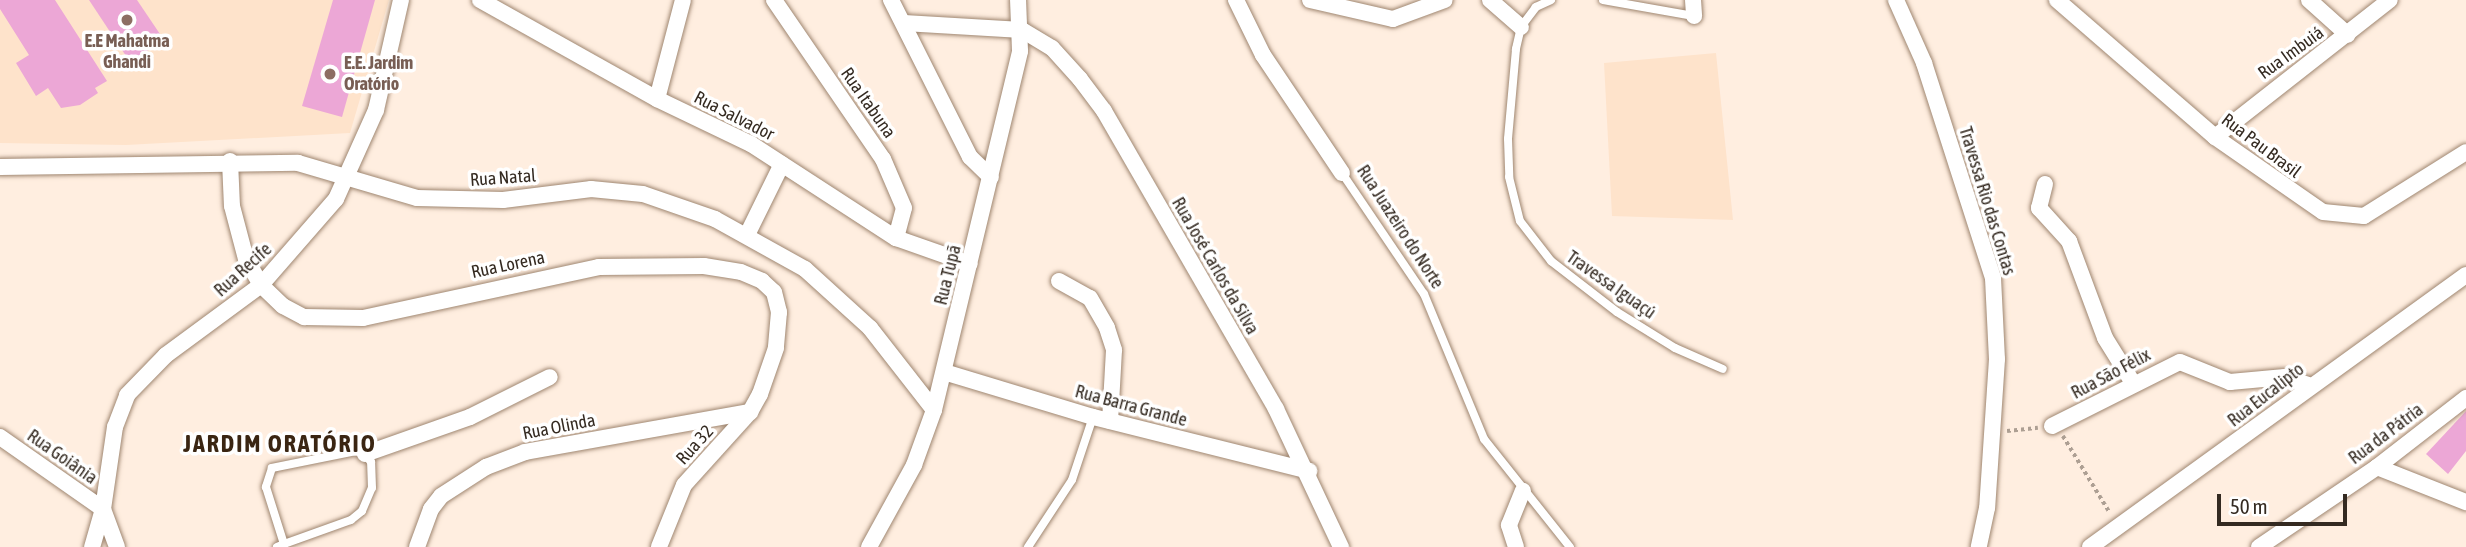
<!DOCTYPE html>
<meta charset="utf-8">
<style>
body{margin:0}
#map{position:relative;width:2466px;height:547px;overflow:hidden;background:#ffeee0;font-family:"Asap Condensed",sans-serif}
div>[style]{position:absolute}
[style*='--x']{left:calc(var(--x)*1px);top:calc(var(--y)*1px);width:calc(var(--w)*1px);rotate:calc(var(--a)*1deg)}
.built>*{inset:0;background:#fee3cb}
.building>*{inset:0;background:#eca7d6}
.path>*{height:3.5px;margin-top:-1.75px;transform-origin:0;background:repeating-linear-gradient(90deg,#ad9f93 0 3.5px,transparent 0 7px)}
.roads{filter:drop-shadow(0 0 2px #9f8670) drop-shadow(0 0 2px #9f8670)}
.service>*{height:8px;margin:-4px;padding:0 4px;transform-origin:4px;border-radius:4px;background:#fff}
.minor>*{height:16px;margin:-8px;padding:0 8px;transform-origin:8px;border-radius:8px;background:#fff}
.dots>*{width:19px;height:19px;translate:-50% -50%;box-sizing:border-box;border:4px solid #fff;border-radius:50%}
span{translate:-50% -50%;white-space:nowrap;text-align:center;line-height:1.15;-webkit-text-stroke:7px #fff;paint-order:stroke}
.education-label{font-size:18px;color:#785e54;font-weight:700}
.left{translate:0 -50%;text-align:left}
.street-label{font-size:18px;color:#342a21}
.district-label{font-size:24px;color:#3a2512;font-weight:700;letter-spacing:2px}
.scale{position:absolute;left:2217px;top:494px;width:130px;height:32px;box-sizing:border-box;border:4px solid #342a21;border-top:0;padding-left:9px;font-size:21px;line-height:24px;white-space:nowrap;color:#342a21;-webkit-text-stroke:5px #fff;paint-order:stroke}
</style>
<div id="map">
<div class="built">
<div style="clip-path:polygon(0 0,389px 0,350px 133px,126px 145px,0 143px)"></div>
<div style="clip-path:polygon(1716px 53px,1733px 220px,1612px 216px,1604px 63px)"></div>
</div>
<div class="building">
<div style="clip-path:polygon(0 0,55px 0,107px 81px,95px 88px,98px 93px,80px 105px,61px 108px,48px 88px,36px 96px,16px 63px,29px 55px,0 9px)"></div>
<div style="clip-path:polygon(89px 0,137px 0,164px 40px,130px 62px)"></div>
<div style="clip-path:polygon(333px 0,375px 0,342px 117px,302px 106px)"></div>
<div style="clip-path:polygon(2466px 411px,2466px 451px,2448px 474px,2426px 454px)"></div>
</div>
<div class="path">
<div style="--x:2007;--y:431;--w:31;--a:-6"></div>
<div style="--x:2063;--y:436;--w:90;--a:58.6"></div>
</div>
<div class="roads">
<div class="service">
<div style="--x:1551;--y:0;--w:17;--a:155"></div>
<div style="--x:1536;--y:7;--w:25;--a:127"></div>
<div style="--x:1521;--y:27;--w:23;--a:103"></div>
<div style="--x:1516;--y:49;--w:90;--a:95.1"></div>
<div style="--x:1508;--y:139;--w:38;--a:88"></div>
<div style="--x:1509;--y:177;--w:45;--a:76"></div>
<div style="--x:1520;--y:221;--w:51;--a:52.2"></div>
<div style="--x:1551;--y:261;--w:83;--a:37.7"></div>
<div style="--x:1617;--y:312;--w:68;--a:31.8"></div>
<div style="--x:1675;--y:348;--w:52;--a:23.6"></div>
<div style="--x:1603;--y:0;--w:92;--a:10"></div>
<div style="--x:1342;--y:173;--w:146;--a:55.9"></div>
<div style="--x:1424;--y:294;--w:157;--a:67.5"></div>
<div style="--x:1484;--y:439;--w:138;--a:51.5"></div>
<div style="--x:277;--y:547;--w:8;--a:-23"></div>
<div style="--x:284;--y:544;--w:71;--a:-19.7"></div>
<div style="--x:351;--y:520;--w:14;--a:-39"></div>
<div style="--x:362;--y:511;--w:25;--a:-67"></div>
<div style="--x:372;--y:488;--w:26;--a:-92"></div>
<div style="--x:371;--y:462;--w:10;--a:-127"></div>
<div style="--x:365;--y:454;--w:9;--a:-162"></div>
<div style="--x:356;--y:451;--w:86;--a:168.6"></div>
<div style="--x:272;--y:468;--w:20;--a:108"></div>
<div style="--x:266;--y:487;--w:60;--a:72.5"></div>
<div style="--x:1028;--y:547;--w:80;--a:-56.7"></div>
<div style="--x:1072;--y:480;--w:66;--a:-71.6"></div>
</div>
<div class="minor">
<div style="--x:480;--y:0;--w:203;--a:29.2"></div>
<div style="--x:657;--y:99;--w:104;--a:25.6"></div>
<div style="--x:751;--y:144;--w:173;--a:33"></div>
<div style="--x:896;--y:238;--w:78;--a:19.4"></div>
<div style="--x:774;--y:0;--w:193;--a:55.6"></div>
<div style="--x:883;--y:159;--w:53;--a:66.8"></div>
<div style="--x:904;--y:208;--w:31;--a:105"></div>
<div style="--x:891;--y:0;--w:176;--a:63.3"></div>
<div style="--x:970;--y:157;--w:29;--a:44"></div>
<div style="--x:1236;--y:0;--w:61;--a:63.9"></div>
<div style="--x:1263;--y:55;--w:142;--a:56.2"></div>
<div style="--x:1310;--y:0;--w:85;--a:12.9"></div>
<div style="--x:1393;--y:19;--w:55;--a:-20.1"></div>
<div style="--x:1490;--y:0;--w:41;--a:41.1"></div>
<div style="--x:1693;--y:0;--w:16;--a:86"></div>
<div style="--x:1896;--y:0;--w:69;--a:66"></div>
<div style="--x:1924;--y:63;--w:226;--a:72.2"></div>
<div style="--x:1993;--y:278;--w:81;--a:87.2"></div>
<div style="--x:1997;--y:359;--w:149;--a:93.8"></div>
<div style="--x:1987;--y:508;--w:40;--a:102"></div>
<div style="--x:2057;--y:0;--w:209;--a:40.9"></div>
<div style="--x:2215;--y:137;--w:131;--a:34.8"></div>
<div style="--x:2323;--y:212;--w:41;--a:5.6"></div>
<div style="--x:2364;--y:216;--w:120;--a:-32.1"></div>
<div style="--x:2309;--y:0;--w:52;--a:41.9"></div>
<div style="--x:904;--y:23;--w:118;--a:3.4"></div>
<div style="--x:1022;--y:30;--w:35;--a:31"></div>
<div style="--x:1052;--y:48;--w:42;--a:47.9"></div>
<div style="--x:1080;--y:79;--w:40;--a:53"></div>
<div style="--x:1104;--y:111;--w:344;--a:60"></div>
<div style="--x:1276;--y:409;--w:153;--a:64.8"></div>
<div style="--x:657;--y:99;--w:102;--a:-75.3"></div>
<div style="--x:2215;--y:137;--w:222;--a:-38.1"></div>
<div style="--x:230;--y:161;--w:45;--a:87.5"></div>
<div style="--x:232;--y:206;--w:55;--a:75.2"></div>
<div style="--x:246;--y:259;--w:30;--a:60"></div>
<div style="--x:261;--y:285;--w:30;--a:44"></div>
<div style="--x:283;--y:306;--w:24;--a:28"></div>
<div style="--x:304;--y:317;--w:59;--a:1"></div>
<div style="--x:363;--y:318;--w:241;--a:-12.2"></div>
<div style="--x:599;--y:267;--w:105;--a:-0.5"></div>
<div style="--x:704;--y:266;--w:37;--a:9"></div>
<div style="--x:741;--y:272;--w:23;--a:23"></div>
<div style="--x:762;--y:281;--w:16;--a:43"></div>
<div style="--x:774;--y:292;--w:21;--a:76"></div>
<div style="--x:779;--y:312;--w:36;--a:95"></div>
<div style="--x:776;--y:348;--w:49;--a:109.2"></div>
<div style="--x:760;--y:394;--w:21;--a:119"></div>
<div style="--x:750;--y:412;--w:98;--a:132.1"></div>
<div style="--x:684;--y:485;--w:67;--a:112"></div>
<div style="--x:0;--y:167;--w:298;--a:-0.8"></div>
<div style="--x:298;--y:163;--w:124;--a:16.4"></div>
<div style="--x:417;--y:198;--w:86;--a:1.3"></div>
<div style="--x:503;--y:200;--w:89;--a:-7.1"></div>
<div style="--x:591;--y:189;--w:52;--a:5.5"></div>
<div style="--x:643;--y:194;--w:76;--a:19.1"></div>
<div style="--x:715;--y:219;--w:103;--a:29.1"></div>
<div style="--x:805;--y:269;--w:88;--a:42.2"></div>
<div style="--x:870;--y:328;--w:104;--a:52"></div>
<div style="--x:2045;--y:184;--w:25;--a:104"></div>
<div style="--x:2039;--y:208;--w:45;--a:47.7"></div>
<div style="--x:2069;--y:241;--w:103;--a:69.6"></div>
<div style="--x:2105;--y:338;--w:53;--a:58.1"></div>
<div style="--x:747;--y:235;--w:79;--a:-63.8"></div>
<div style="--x:1059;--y:281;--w:35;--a:29"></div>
<div style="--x:1090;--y:298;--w:34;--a:60"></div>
<div style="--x:1107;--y:328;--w:23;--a:72"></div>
<div style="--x:1114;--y:350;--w:71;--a:93.2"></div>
<div style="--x:944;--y:372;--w:156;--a:16.8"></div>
<div style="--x:1093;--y:417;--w:223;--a:14"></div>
<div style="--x:2052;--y:426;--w:143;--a:-26.6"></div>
<div style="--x:2180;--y:362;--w:54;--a:21.8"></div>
<div style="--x:2230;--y:382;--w:55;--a:-5.2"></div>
<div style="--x:2285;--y:377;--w:24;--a:19"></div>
<div style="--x:0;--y:437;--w:126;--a:35"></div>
<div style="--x:103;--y:509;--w:40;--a:106"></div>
<div style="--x:365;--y:454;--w:111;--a:-19.4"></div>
<div style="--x:470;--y:417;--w:89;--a:-26.6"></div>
<div style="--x:2377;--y:467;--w:96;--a:21.5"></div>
<div style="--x:117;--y:547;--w:40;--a:-110.2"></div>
<div style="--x:103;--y:509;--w:83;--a:-81.7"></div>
<div style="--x:115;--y:427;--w:34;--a:-69"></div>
<div style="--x:127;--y:395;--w:56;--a:-45.7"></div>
<div style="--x:166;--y:355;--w:118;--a:-36.4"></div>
<div style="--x:261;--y:285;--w:114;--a:-48.9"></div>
<div style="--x:336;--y:199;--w:98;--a:-65.8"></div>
<div style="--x:376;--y:110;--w:113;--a:-77.2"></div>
<div style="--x:417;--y:547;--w:40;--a:-69.8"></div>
<div style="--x:431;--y:509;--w:16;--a:-52"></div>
<div style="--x:441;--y:496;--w:54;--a:-32.8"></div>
<div style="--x:486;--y:467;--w:42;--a:-21"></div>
<div style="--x:525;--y:452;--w:229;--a:-10.1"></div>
<div style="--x:869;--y:547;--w:94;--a:-61.2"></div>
<div style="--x:914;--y:465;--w:59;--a:-70"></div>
<div style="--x:934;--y:410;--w:369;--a:-76.5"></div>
<div style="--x:1020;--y:51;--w:51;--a:-92.2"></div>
<div style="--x:1516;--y:547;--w:23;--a:-108"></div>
<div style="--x:1509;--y:525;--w:37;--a:-68"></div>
<div style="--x:2090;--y:547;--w:464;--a:-35.9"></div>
<div style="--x:2259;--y:547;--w:143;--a:-34.1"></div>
<div style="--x:2377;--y:467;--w:113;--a:-37.8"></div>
</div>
</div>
<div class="dots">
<div style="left:127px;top:20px;background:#8d6e63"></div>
<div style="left:330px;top:74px;background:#8d6e63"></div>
</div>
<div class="education-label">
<span style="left:127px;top:52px">E.E Mahatma<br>Ghandi</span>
<span class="left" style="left:344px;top:74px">E.E. Jardim<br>Oratório</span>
</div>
<div class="street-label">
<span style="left:2291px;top:53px;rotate:-36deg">Rua Imbuiá</span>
<span style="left:868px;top:103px;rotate:55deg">Rua Itabuna</span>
<span style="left:734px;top:116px;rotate:27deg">Rua Salvador</span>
<span style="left:2261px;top:146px;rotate:37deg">Rua Pau Brasil</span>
<span style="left:503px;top:178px;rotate:-4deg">Rua Natal</span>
<span style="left:1987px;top:201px;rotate:73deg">Travessa Rio das Contas</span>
<span style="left:1400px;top:227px;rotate:57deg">Rua Juazeiro do Norte</span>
<span style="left:508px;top:265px;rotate:-12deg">Rua Lorena</span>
<span style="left:1215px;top:266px;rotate:60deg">Rua José Carlos da Silva</span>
<span style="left:243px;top:270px;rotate:-42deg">Rua Recife</span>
<span style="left:948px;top:275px;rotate:-76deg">Rua Tupã</span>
<span style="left:1611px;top:285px;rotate:35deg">Travessa Iguaçú</span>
<span style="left:2111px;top:374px;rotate:-28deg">Rua São Félix</span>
<span style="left:2266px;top:395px;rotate:-38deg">Rua Eucalipto</span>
<span style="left:1131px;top:406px;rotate:15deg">Rua Barra Grande</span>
<span style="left:559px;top:427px;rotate:-11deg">Rua Olinda</span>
<span style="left:2386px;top:434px;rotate:-37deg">Rua da Pátria</span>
<span style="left:695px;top:445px;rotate:-48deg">Rua 32</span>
<span style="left:62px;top:457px;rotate:35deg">Rua Goiânia</span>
</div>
<div class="district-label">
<span style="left:280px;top:444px">JARDIM ORATÓRIO</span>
</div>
<div class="scale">50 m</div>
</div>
